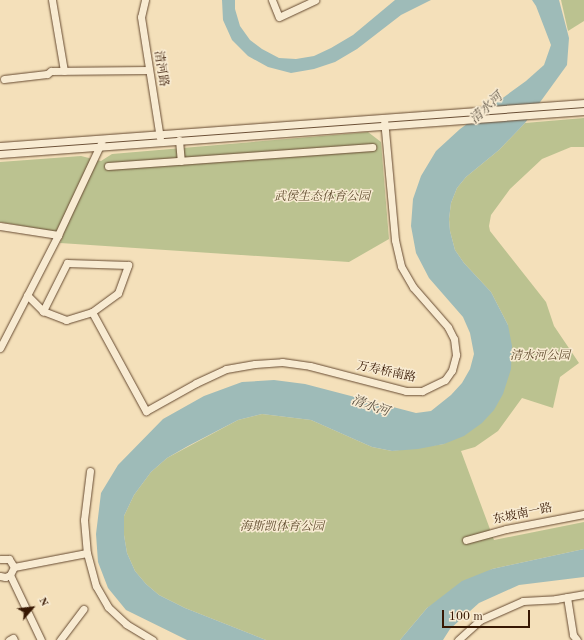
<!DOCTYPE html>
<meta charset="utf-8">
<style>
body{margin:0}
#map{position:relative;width:584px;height:640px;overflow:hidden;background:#f4e0ba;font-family:"Old Standard TT","Noto Serif SC",serif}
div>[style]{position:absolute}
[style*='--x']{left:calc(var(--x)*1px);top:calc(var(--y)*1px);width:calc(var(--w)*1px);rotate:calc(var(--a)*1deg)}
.green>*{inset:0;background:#bbc290}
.water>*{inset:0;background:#9ebbb8}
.roads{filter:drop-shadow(0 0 1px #664a31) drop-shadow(0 0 1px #664a31)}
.minor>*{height:7px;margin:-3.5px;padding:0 3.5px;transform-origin:3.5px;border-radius:3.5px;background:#f8ebd2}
span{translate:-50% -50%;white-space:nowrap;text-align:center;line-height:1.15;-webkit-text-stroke:3px #f8ebd2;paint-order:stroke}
.street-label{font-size:12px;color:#371803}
.park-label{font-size:12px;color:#5f4b2d;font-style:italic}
.water-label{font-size:13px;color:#5b5142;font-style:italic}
.north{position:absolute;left:12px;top:588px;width:40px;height:40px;-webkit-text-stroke:3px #f8ebd2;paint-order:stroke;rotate:62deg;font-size:11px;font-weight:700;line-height:16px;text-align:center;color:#371803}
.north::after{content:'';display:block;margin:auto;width:14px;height:18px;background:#371803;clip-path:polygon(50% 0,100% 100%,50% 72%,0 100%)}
.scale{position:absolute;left:442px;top:610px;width:88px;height:18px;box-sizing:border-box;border:2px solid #371803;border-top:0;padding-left:5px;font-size:12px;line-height:14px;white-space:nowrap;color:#371803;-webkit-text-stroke:3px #f8ebd2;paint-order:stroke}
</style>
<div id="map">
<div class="green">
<div style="clip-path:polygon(561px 0,584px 0,584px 21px,568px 31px)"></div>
<div style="clip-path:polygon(584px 118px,584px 147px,571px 147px,542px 159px,510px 189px,491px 215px,489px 226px,490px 231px,546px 302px,554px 326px,579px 363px,560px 377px,553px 408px,522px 398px,498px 431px,475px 447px,461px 451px,494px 540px,584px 522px,584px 549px,492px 569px,427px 608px,400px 640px,266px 640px,185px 608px,159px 595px,146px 584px,135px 571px,127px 553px,124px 535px,124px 516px,134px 495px,151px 472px,167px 458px,238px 420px,262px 414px,311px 420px,372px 447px,392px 451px,444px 444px,508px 325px,491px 292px,464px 263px,455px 250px,450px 231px,449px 219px,451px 203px,457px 188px,466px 177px,499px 150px,525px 123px)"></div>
<div style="clip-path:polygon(368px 132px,381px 142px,389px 239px,349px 262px,60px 243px,64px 233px,0 222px,0 162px,81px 156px,101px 161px,112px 154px)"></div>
</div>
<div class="water">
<div style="clip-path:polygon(222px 0,235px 0,235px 9px,240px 26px,250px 40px,262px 49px,279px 58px,296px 59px,314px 56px,331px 48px,353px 35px,395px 0,431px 0,401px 15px,357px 49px,335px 62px,314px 69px,291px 73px,268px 67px,248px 56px,232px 40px,223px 20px)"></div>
<div style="clip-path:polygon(532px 0,559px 0,569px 38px,567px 65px,525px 123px,499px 150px,466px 177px,457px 188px,451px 203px,449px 219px,450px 231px,455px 250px,464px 263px,491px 292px,508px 325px,512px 346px,511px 369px,503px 394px,494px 410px,482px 423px,464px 436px,444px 444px,418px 449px,392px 451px,372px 447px,311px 420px,262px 414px,238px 420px,188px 446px,167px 458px,151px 472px,134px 495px,124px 516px,124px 535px,127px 553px,135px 571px,146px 584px,159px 595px,185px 608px,266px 640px,187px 640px,126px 610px,108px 588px,98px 562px,96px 534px,101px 493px,118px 465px,163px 419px,204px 396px,242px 382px,274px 380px,305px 384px,416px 413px,431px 411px,451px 395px,462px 383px,470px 369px,474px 354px,470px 333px,463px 317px,429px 278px,416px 253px,411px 226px,413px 199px,421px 176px,436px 151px,460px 129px,526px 81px,544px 65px,551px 45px,536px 6px)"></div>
<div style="clip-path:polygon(584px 549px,584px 577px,519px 585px,479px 603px,450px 629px,443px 640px,400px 640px,427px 608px,462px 581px,492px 569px)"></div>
</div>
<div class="roads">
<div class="minor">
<div style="--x:52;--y:0;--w:72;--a:80.4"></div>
<div style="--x:145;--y:0;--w:17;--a:103"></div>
<div style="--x:141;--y:17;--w:122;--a:81.1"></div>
<div style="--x:272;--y:0;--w:18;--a:68"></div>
<div style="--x:279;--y:17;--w:40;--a:-25"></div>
<div style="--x:4;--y:79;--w:43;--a:-6.6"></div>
<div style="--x:47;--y:74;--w:5;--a:-37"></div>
<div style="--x:51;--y:71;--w:98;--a:-0.6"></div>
<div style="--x:179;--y:140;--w:21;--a:85"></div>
<div style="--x:0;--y:146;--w:586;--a:-4.21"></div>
<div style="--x:0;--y:154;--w:586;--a:-4.21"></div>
<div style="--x:108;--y:166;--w:265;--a:-4.1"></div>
<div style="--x:0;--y:226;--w:59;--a:8.8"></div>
<div style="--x:27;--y:295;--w:23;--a:45"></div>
<div style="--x:43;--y:311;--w:25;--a:21"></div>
<div style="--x:66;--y:320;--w:27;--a:-17"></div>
<div style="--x:92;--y:312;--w:32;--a:-36"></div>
<div style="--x:118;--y:293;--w:30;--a:-70"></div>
<div style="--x:128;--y:265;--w:61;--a:-178.1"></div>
<div style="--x:67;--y:263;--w:54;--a:116.6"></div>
<div style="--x:92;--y:312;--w:113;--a:61.4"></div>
<div style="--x:146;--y:411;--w:57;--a:-29.2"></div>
<div style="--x:196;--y:383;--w:33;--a:-25"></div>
<div style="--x:226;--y:369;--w:29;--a:-10"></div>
<div style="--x:255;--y:364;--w:27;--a:-4"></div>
<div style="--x:282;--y:362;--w:28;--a:8"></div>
<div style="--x:310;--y:366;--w:99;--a:14.6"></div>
<div style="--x:406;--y:391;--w:16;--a:0"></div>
<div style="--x:422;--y:391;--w:25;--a:-26"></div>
<div style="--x:445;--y:380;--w:12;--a:-55"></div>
<div style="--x:452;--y:370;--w:16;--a:-75"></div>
<div style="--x:456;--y:355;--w:16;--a:-97"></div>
<div style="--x:454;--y:339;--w:13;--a:-117"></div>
<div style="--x:448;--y:327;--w:53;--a:-131.2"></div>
<div style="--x:413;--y:287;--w:24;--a:-120"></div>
<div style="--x:401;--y:266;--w:27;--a:-103"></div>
<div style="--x:395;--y:240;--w:121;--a:-95.2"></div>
<div style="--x:0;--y:348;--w:127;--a:-62.8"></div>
<div style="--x:58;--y:235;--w:102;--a:-64.9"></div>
<div style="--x:90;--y:471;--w:49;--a:97"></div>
<div style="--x:84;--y:520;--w:33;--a:85"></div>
<div style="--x:87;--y:553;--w:34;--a:75"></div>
<div style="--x:96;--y:586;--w:24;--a:60"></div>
<div style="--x:108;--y:607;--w:25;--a:43"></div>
<div style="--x:126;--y:624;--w:31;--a:31"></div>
<div style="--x:466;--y:540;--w:41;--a:-15.4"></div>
<div style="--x:506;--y:529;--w:79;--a:-10.9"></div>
<div style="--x:0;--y:559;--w:9;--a:0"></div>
<div style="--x:9;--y:559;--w:9;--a:58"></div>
<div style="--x:14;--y:567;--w:9;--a:117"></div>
<div style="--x:10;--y:575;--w:5;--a:158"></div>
<div style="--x:5;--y:577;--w:5;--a:-169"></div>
<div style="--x:14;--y:567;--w:74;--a:-10.9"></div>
<div style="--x:10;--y:575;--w:72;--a:64.5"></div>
<div style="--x:567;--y:597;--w:38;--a:81"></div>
<div style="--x:573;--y:635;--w:6;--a:51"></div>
<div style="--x:9;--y:640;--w:4;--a:-27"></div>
<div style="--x:13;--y:638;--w:2;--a:63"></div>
<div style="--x:60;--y:640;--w:39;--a:-53"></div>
<div style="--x:458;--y:640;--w:30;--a:-42"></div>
<div style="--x:480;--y:620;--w:47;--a:-23.8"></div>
<div style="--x:523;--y:601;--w:33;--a:-3"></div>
<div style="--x:556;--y:599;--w:28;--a:-10"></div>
</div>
</div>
<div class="street-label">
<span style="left:160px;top:69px;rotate:81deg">清河路</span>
<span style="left:386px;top:373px;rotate:12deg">万寿桥南路</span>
<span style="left:523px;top:515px;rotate:-12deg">东坡南一路</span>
</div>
<div class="park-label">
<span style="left:322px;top:198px">武侯生态体育公园</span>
<span style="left:540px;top:357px">清水河公园</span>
<span style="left:282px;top:528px">海斯凯体育公园</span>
</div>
<div class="water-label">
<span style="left:487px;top:109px;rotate:-43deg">清水河</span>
<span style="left:370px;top:407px;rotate:19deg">清水河</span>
</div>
<div class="north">N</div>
<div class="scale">100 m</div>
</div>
